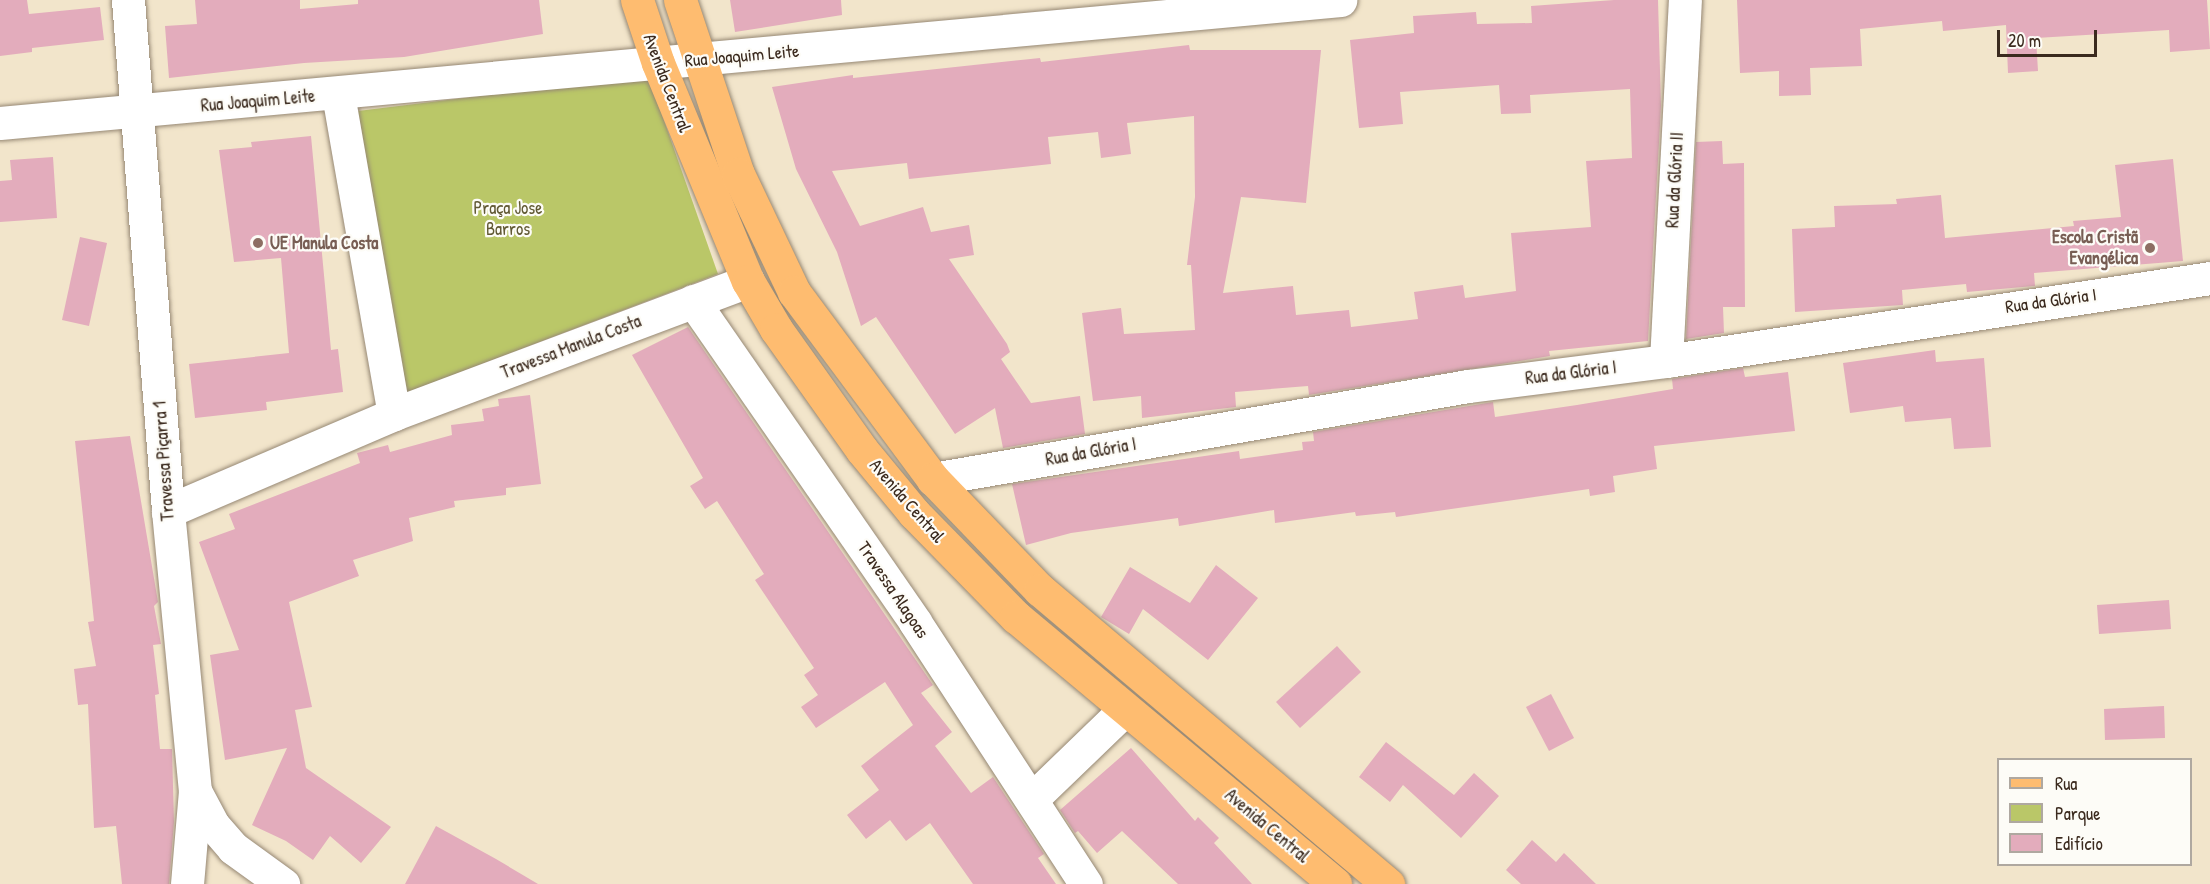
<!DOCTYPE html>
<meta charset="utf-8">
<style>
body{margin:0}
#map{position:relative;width:2210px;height:884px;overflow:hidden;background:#f2e5cb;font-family:"Patrick Hand",sans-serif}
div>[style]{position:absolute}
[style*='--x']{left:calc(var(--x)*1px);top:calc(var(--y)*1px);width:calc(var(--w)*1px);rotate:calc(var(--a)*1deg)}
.green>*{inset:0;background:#bac768}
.building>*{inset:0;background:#e3acbc}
.roads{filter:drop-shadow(0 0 2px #968874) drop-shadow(0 0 2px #968874)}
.street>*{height:33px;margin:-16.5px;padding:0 16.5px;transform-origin:16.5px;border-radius:16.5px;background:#fff}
.primary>*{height:33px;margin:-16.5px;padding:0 16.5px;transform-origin:16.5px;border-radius:16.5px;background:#febc70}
.dots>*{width:16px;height:16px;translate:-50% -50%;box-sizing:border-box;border:3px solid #fdfcf7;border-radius:50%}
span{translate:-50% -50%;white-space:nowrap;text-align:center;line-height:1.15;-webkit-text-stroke:4.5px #fdfcf7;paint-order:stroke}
.street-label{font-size:18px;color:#3b2a1e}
.park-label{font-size:18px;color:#615934}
.education-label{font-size:18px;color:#785e54;font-weight:700}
.right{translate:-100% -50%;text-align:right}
.left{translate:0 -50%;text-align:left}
.legend{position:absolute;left:1997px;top:758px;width:195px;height:108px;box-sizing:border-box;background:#fdfcf7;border:2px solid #afa8a0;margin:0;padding:8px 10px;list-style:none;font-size:18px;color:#3b2a1e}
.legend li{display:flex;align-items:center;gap:12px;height:30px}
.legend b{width:30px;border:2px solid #afa8a0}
.scale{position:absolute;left:1997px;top:30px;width:100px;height:27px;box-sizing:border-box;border:3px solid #3b2a1e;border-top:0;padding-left:8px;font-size:18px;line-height:21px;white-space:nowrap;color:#3b2a1e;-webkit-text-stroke:4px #fdfcf7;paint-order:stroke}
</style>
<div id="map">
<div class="green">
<div style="clip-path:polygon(648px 75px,718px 274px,406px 393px,358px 111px)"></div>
</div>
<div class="building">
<div style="clip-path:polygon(0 0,27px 0,29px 14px,100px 7px,104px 40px,32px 48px,32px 52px,0 56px)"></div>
<div style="clip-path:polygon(195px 0,300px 0,300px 9px,358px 4px,358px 0,539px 0,543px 34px,404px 57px,304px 63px,169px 78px,165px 26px,197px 24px)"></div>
<div style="clip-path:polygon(730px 0,841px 0,842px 15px,735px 32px)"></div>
<div style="clip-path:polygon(1614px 0,1658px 0,1661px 106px,1648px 341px,1549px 351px,1550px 356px,1309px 395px,1308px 386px,1235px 392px,1236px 407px,1142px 418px,1141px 396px,1093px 401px,1082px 313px,1121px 308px,1124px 334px,1195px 330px,1191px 265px,1187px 265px,1195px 197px,1194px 116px,1127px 123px,1131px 154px,1101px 158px,1098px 132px,1048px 137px,1051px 164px,909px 179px,907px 163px,832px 171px,860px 226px,923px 207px,931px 232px,969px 225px,974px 255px,949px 259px,1007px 344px,1010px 352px,1001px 359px,1031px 403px,1080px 396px,1085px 434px,1003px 448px,995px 408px,955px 434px,876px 317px,861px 326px,837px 252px,796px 169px,772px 87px,853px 75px,853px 78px,1040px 58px,1041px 62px,1189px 45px,1190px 50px,1321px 50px,1306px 203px,1241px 197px,1223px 293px,1293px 286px,1296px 315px,1349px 310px,1351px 327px,1418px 319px,1414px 292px,1463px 285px,1465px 298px,1516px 291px,1511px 233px,1591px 227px,1586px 161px,1632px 158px,1630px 89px,1530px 95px,1531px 113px,1501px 114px,1499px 85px,1400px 92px,1403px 124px,1359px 128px,1350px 40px,1414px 33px,1413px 16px,1476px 12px,1477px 24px,1532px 23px,1531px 6px)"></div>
<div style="clip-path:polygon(1737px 0,2207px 0,2210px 49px,2170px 52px,2169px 30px,2036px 38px,2038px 71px,2008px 73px,2006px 25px,1943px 31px,1942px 21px,1860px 29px,1862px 66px,1810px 68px,1811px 95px,1779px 96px,1779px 71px,1740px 73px)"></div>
<div style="clip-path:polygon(311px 136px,331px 350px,338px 349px,343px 392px,266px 402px,267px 410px,195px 418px,189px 364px,289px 353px,281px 258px,234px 262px,219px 150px,252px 147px,251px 142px)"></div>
<div style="clip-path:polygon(1722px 141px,1723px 164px,1744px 163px,1745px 307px,1723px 307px,1724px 333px,1686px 339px,1696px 142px)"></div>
<div style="clip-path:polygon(53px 157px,57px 218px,0 222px,0 181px,12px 180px,10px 160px)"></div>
<div style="clip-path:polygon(2173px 159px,2183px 261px,2034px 273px,2035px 286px,1967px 292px,1966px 284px,1902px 290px,1903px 305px,1795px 312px,1792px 229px,1835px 227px,1834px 206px,1897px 204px,1896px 199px,1941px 195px,1945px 238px,2074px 226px,2073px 221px,2121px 217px,2115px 165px)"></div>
<div style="clip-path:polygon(80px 237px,107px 243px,89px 326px,62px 320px)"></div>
<div style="clip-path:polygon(688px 327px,933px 685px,921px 693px,952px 732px,935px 746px,971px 793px,993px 777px,1044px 854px,1038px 858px,1056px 884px,973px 884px,930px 823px,906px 841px,890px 820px,866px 839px,847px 815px,879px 790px,861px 766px,913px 725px,885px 682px,816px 728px,801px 707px,818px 695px,804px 675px,814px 668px,755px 580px,764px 574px,717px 501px,705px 509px,690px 486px,703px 478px,632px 355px)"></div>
<div style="clip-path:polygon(1935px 350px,1936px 362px,1984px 358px,1991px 447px,1954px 449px,1951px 418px,1905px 422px,1903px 406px,1850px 413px,1843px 363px)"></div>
<div style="clip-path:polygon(1743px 368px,1745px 377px,1788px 372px,1795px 431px,1654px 446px,1657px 469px,1613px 476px,1615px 492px,1590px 496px,1589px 489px,1396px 517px,1395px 512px,1356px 516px,1355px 512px,1275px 523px,1274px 510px,1179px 526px,1178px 518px,1071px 533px,1026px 545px,1012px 484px,1239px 451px,1240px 459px,1303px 450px,1302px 442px,1314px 441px,1313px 432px,1493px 402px,1495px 417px,1577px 405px,1673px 389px,1672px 379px)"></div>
<div style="clip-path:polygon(530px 395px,541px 484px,506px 488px,506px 495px,454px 501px,455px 507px,409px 518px,413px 541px,353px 560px,359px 576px,289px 602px,312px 707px,295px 710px,306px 768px,391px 827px,361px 863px,330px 836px,313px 860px,286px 841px,252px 825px,287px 748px,225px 760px,210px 655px,239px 650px,199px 542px,235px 529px,229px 514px,360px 463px,357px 453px,388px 445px,390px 452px,452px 435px,451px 425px,484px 421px,482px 409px,499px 406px,498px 399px)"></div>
<div style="clip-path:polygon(130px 436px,158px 602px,154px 606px,161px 644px,153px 645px,159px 694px,155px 695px,160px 749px,172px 749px,174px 822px,169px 884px,122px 884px,116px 826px,94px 828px,88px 704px,78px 705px,74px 669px,96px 666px,88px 622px,94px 621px,75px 441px)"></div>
<div style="clip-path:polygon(1216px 565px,1258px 598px,1208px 660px,1143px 609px,1129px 634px,1101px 617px,1130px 567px,1190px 603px)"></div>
<div style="clip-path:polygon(2169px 600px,2171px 629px,2099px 634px,2097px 605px)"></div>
<div style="clip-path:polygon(1337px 646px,1361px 672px,1300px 728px,1276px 702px)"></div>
<div style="clip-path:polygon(1551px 694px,1574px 738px,1549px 751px,1526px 707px)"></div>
<div style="clip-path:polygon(2164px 706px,2165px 738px,2105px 740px,2104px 709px)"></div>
<div style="clip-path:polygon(1386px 742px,1454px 795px,1474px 773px,1499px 796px,1461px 838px,1403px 785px,1390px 802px,1359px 777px)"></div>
<div style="clip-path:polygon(1131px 748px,1195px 821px,1198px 817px,1219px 838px,1214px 843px,1252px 884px,1178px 884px,1122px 831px,1097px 853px,1078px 831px,1075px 833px,1060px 810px)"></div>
<div style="clip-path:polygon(436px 826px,496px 859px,538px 884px,405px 884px)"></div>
<div style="clip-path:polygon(1532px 840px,1556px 862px,1564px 853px,1596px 884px,1521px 884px,1506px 870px)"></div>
</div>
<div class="roads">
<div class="street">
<div style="--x:128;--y:0;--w:513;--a:85.52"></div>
<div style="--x:168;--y:511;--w:281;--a:84.5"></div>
<div style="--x:195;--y:791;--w:40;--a:62"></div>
<div style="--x:214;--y:826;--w:29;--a:49"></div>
<div style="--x:233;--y:848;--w:62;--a:35.8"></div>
<div style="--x:338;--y:94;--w:325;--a:80.1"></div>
<div style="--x:0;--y:123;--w:1346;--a:-5.24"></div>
<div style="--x:693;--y:301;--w:390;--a:55.3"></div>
<div style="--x:915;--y:622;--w:313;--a:56.9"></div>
<div style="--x:1666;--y:361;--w:361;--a:-87"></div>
<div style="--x:933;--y:479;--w:543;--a:-9.86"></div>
<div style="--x:1468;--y:386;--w:200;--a:-7.2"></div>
<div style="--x:1666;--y:361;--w:550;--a:-8.67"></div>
<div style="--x:168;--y:511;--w:246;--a:-23.2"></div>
<div style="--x:394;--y:414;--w:378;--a:-20.6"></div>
<div style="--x:1033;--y:798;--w:127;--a:-44"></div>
<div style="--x:187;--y:884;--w:93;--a:-85.1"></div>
</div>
<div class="primary">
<div style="--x:637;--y:0;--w:66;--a:71.6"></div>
<div style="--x:658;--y:63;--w:236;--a:67.6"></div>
<div style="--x:748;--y:281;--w:56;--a:59.7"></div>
<div style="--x:776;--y:329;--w:148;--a:54.6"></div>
<div style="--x:862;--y:450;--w:82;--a:50.5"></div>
<div style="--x:914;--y:513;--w:146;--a:45.6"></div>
<div style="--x:1016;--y:617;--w:416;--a:39.9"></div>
<div style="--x:680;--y:0;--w:183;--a:71.6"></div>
<div style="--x:738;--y:174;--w:131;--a:64.6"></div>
<div style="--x:794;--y:292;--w:233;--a:53.4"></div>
<div style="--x:933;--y:479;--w:154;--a:46.1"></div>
<div style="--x:1040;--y:590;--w:456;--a:40.2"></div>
</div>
</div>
<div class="dots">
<div style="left:258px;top:243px;background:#8d6e63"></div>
<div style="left:2150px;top:248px;background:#8d6e63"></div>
</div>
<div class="street-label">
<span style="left:742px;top:56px;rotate:-5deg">Rua Joaquim Leite</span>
<span style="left:667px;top:83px;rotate:69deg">Avenida Central</span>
<span style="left:258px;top:101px;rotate:-5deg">Rua Joaquim Leite</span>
<span style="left:1675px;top:180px;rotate:-87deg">Rua da Glória II</span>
<span style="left:2051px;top:301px;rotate:-8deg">Rua da Glória I</span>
<span style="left:571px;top:347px;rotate:-21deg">Travessa Manula Costa</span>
<span style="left:1571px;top:373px;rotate:-7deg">Rua da Glória I</span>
<span style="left:1091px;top:452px;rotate:-10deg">Rua da Glória I</span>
<span style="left:164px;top:461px;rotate:-94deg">Travessa Piçarra 1</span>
<span style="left:907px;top:501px;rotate:49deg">Avenida Central</span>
<span style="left:893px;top:590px;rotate:56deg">Travessa Alagoas</span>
<span style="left:1267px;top:826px;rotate:40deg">Avenida Central</span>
</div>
<div class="park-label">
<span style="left:508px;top:219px">Praça Jose<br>Barros</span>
</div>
<div class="education-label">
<span class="right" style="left:2138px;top:248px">Escola Cristã<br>Evangélica</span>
<span class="left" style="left:270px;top:243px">UE Manula Costa</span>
</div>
<ul class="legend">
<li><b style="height:8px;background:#febc70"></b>Rua</li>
<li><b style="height:16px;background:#bac768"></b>Parque</li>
<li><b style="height:16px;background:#e3acbc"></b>Edifício</li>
</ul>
<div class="scale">20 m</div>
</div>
